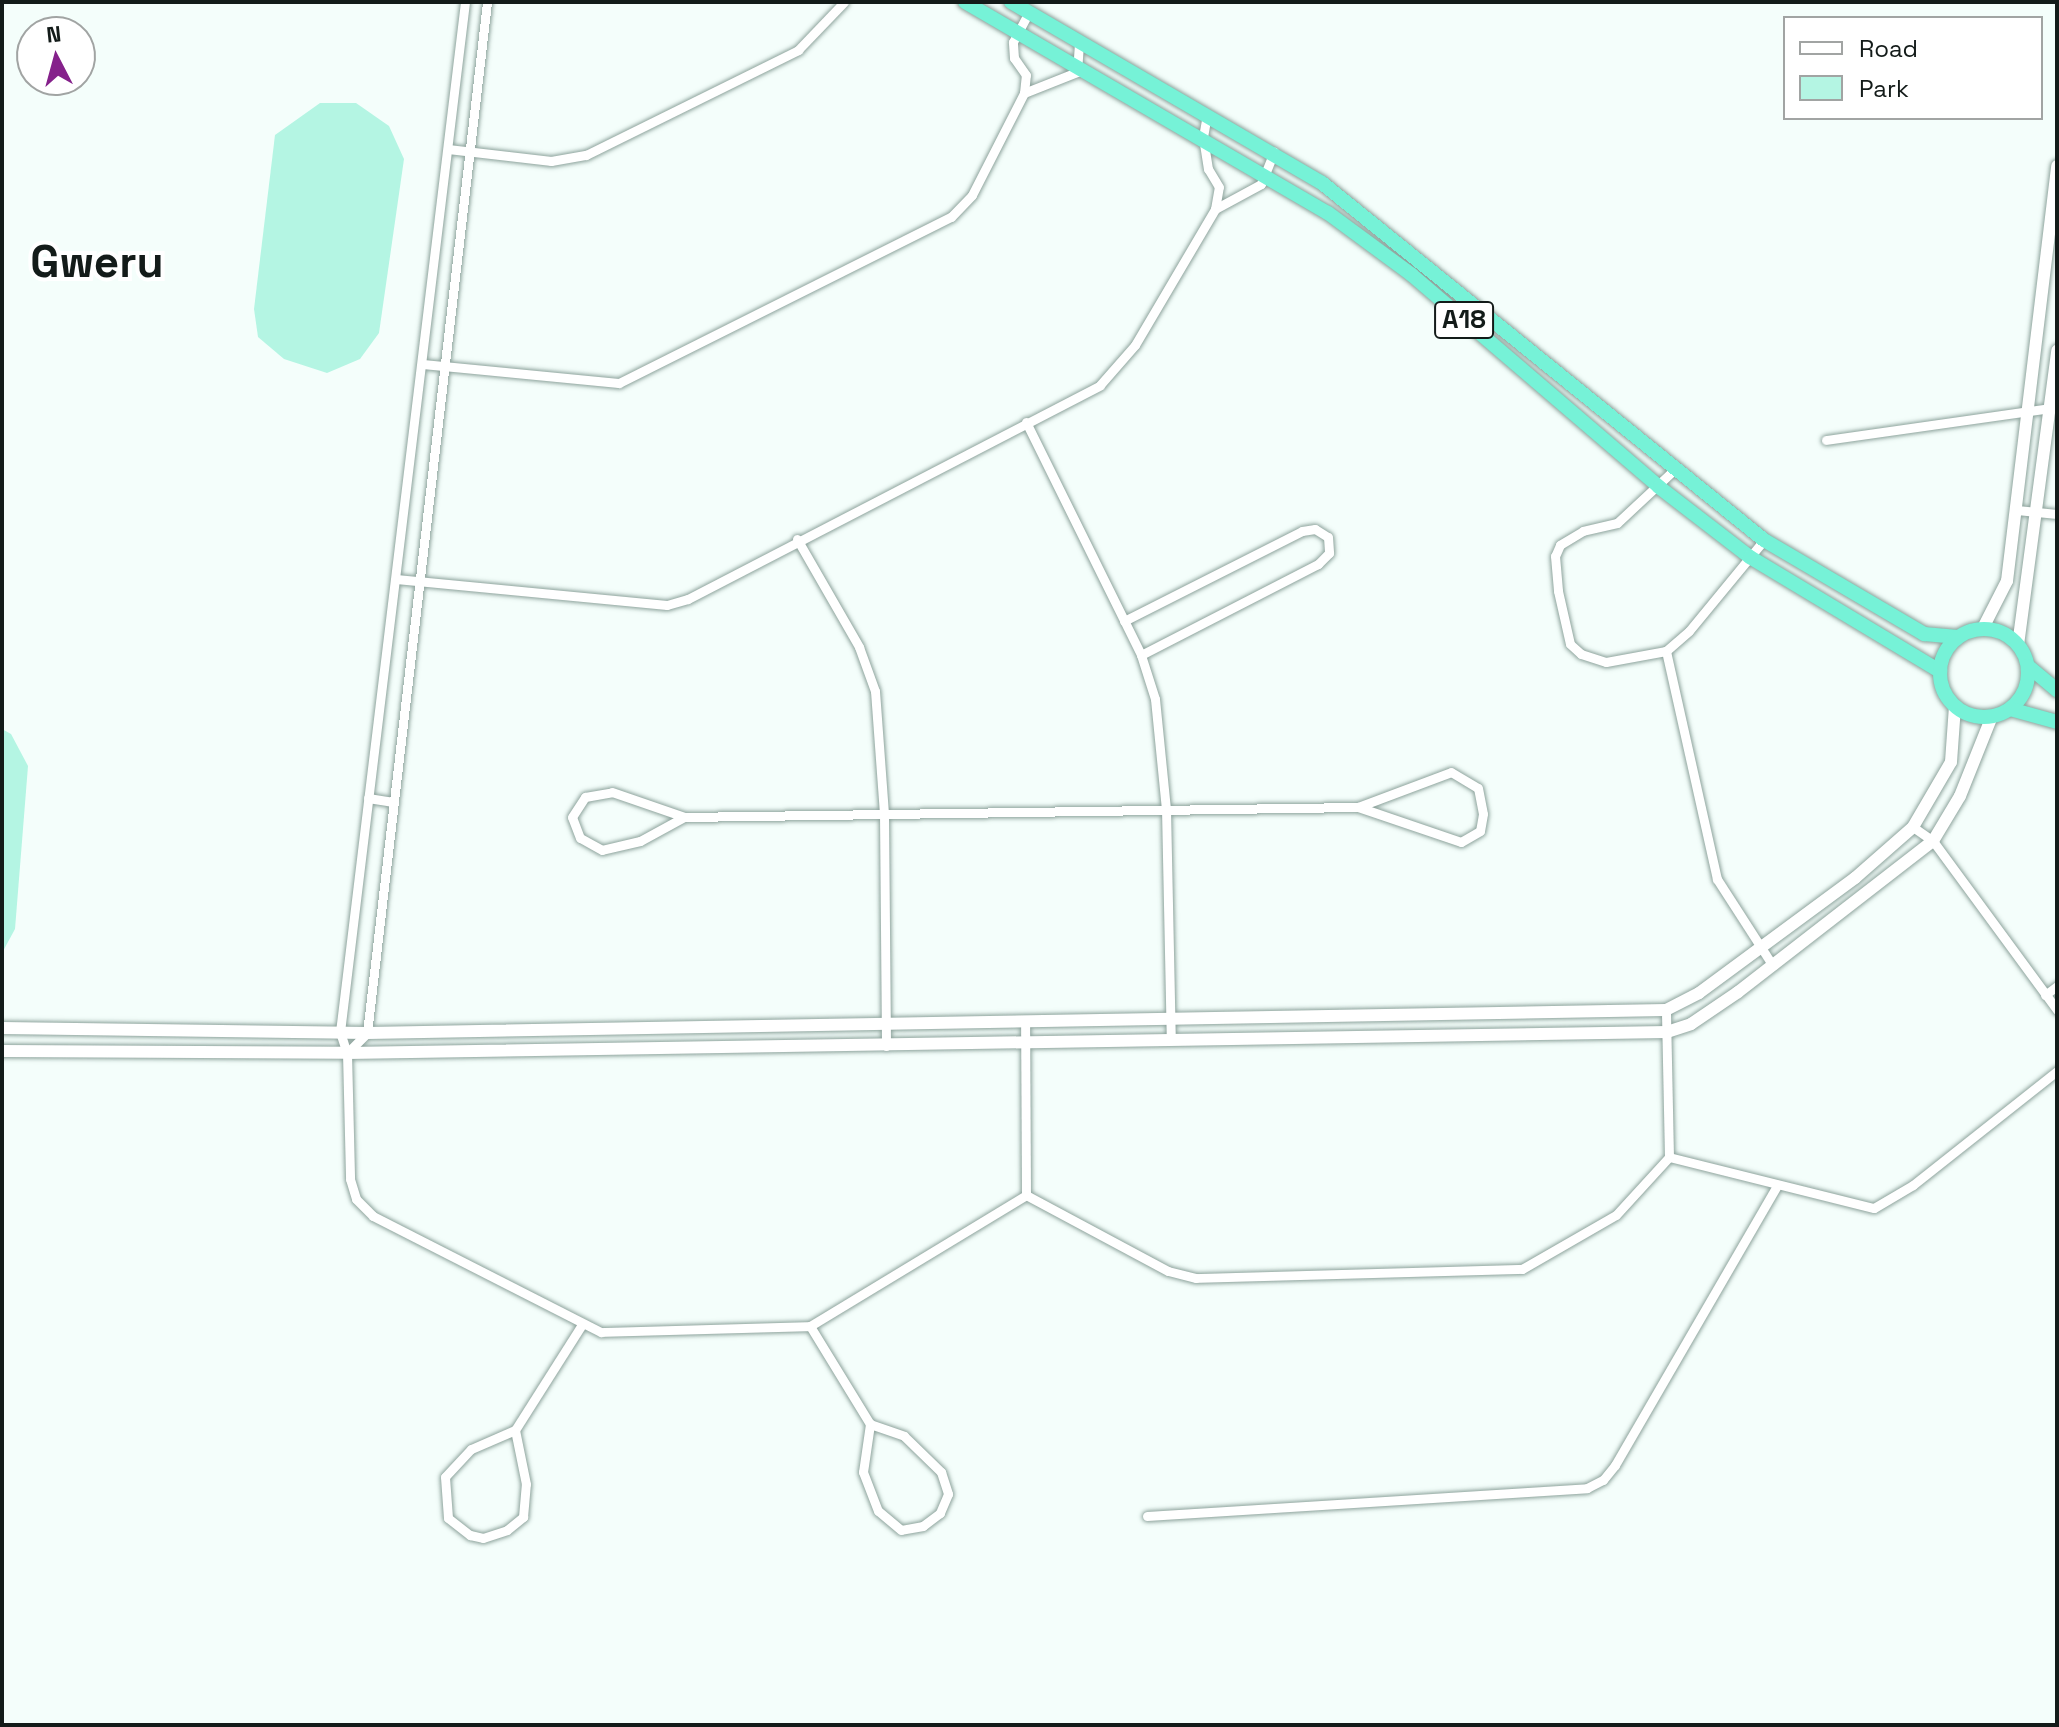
<!DOCTYPE html>
<style>
body{margin:0}
#map{position:relative;width:2059px;height:1727px;overflow:hidden;background:#f4fefb;font-family:"Space Grotesk",sans-serif}
div>[style]{position:absolute}
[style*='--x']{left:calc(var(--x)*1px);top:calc(var(--y)*1px);width:calc(var(--w)*1px);rotate:calc(var(--a)*1deg)}
.green>*{inset:0;background:#b4f5e3}
.roads{filter:drop-shadow(0 0 2px #8da39c) drop-shadow(0 0 2px #8da39c)}
.minor>*{height:9px;margin:-4.5px;padding:0 4.5px;transform-origin:4.5px;border-radius:4.5px;background:#fff}
.secondary>*{height:12px;margin:-6px;padding:0 6px;transform-origin:6px;border-radius:6px;background:#fff}
.trunk>*{height:14px;margin:-7px;padding:0 7px;transform-origin:7px;border-radius:7px;background:#76f2d7}
.trunk>.ring{margin:-7px;padding:0;box-sizing:content-box;background:none;border:14px solid #76f2d7;border-radius:50%}
span{translate:-50% -50%;white-space:nowrap;text-align:center;line-height:1.15;-webkit-text-stroke:8px #fff;paint-order:stroke}
.shield-label span{padding:2px 6px;background:#fff;border:2px solid;border-radius:6px;-webkit-text-stroke-width:0}
.shield-label{font-size:26px;color:#131b19;font-weight:700}
.town-label{font-size:44px;color:#131b19;font-weight:700}
.frame{position:absolute;inset:0;border:4px solid #131b19;pointer-events:none}
.legend{position:absolute;left:1783px;top:16px;width:260px;height:104px;box-sizing:border-box;background:#fff;border:2px solid #a1a4a3;margin:0;padding:10px 14px;list-style:none;font-size:24px;color:#131b19}
.legend li{display:flex;align-items:center;gap:16px;height:40px}
.legend b{width:40px;border:2px solid #a1a4a3}
.north{position:absolute;left:16px;top:16px;width:80px;height:80px;box-sizing:border-box;background:#fff;border:2px solid #a1a4a3;border-radius:50%;rotate:354deg;font-size:22px;font-weight:700;line-height:32px;text-align:center;color:#131b19}
.north::after{content:'';display:block;margin:auto;width:28px;height:36px;background:#85218b;clip-path:polygon(50% 0,100% 100%,50% 72%,0 100%)}
</style>
<div id="map">
<div class="green">
<div style="clip-path:polygon(320px 103px,356px 103px,389px 126px,404px 159px,379px 333px,360px 359px,327px 373px,284px 359px,258px 337px,254px 309px,275px 135px)"></div>
<div style="clip-path:polygon(2px 729px,11px 734px,28px 766px,15px 929px,2px 953px)"></div>
</div>
<div class="roads">
<div class="minor">
<div style="--x:465;--y:2;--w:1038;--a:96.92"></div>
<div style="--x:340;--y:1032;--w:22;--a:72"></div>
<div style="--x:347;--y:1053;--w:126;--a:88.6"></div>
<div style="--x:350;--y:1179;--w:21;--a:73"></div>
<div style="--x:356;--y:1199;--w:24;--a:45"></div>
<div style="--x:373;--y:1216;--w:256;--a:27"></div>
<div style="--x:601;--y:1332;--w:209;--a:-1.6"></div>
<div style="--x:810;--y:1326;--w:253;--a:-31.2"></div>
<div style="--x:1026;--y:1195;--w:174;--a:-90.3"></div>
<div style="--x:1024;--y:93;--w:57;--a:-21.6"></div>
<div style="--x:1077;--y:72;--w:31;--a:-86"></div>
<div style="--x:448;--y:149;--w:104;--a:6.6"></div>
<div style="--x:551;--y:161;--w:36;--a:-10"></div>
<div style="--x:586;--y:155;--w:237;--a:-26.3"></div>
<div style="--x:798;--y:50;--w:66;--a:-46.2"></div>
<div style="--x:1215;--y:209;--w:52;--a:-28.5"></div>
<div style="--x:1261;--y:184;--w:35;--a:-68"></div>
<div style="--x:422;--y:364;--w:198;--a:5.5"></div>
<div style="--x:619;--y:383;--w:371;--a:-26.6"></div>
<div style="--x:951;--y:217;--w:30;--a:-46"></div>
<div style="--x:972;--y:195;--w:114;--a:-63"></div>
<div style="--x:1024;--y:93;--w:18;--a:-84"></div>
<div style="--x:1026;--y:75;--w:21;--a:-125"></div>
<div style="--x:1014;--y:58;--w:16;--a:-94"></div>
<div style="--x:1013;--y:42;--w:34;--a:-62"></div>
<div style="--x:1026;--y:422;--w:260;--a:63.7"></div>
<div style="--x:1141;--y:655;--w:46;--a:72.3"></div>
<div style="--x:1155;--y:699;--w:111;--a:84.3"></div>
<div style="--x:1166;--y:809;--w:230;--a:88.8"></div>
<div style="--x:1826;--y:440;--w:233;--a:-8.1"></div>
<div style="--x:1675;--y:469;--w:79;--a:137"></div>
<div style="--x:1617;--y:523;--w:35;--a:167"></div>
<div style="--x:1583;--y:531;--w:27;--a:149"></div>
<div style="--x:1560;--y:545;--w:12;--a:114"></div>
<div style="--x:1555;--y:556;--w:35;--a:85"></div>
<div style="--x:1558;--y:591;--w:54;--a:77.2"></div>
<div style="--x:1570;--y:644;--w:15;--a:42"></div>
<div style="--x:1581;--y:654;--w:26;--a:18"></div>
<div style="--x:1606;--y:662;--w:61;--a:-10.4"></div>
<div style="--x:1666;--y:651;--w:30;--a:-41"></div>
<div style="--x:1689;--y:631;--w:118;--a:-50.5"></div>
<div style="--x:2017;--y:510;--w:40;--a:5.7"></div>
<div style="--x:797;--y:539;--w:125;--a:60.1"></div>
<div style="--x:859;--y:647;--w:47;--a:70"></div>
<div style="--x:875;--y:691;--w:123;--a:85.8"></div>
<div style="--x:884;--y:814;--w:232;--a:89.5"></div>
<div style="--x:396;--y:579;--w:272;--a:5.5"></div>
<div style="--x:667;--y:605;--w:22;--a:-16"></div>
<div style="--x:688;--y:599;--w:464;--a:-27.4"></div>
<div style="--x:1100;--y:385;--w:53;--a:-48.8"></div>
<div style="--x:1135;--y:345;--w:158;--a:-59.5"></div>
<div style="--x:1215;--y:209;--w:22;--a:-80"></div>
<div style="--x:1219;--y:187;--w:21;--a:-121"></div>
<div style="--x:1208;--y:169;--w:32;--a:-99"></div>
<div style="--x:1203;--y:137;--w:23;--a:-80"></div>
<div style="--x:1124;--y:621;--w:199;--a:-26.8"></div>
<div style="--x:1302;--y:531;--w:13;--a:-9"></div>
<div style="--x:1315;--y:529;--w:15;--a:32"></div>
<div style="--x:1328;--y:537;--w:16;--a:86"></div>
<div style="--x:1329;--y:553;--w:16;--a:135"></div>
<div style="--x:1318;--y:564;--w:199;--a:152.8"></div>
<div style="--x:1666;--y:651;--w:234;--a:77.4"></div>
<div style="--x:1717;--y:879;--w:103;--a:57.2"></div>
<div style="--x:368;--y:798;--w:24;--a:9"></div>
<div style="--x:684;--y:817;--w:50;--a:151.4"></div>
<div style="--x:640;--y:841;--w:39;--a:167"></div>
<div style="--x:602;--y:850;--w:25;--a:-151"></div>
<div style="--x:580;--y:838;--w:22;--a:-111"></div>
<div style="--x:572;--y:817;--w:24;--a:-57"></div>
<div style="--x:585;--y:797;--w:27;--a:-10"></div>
<div style="--x:612;--y:792;--w:76;--a:19.1"></div>
<div style="--x:684;--y:817;--w:674;--a:-0.85"></div>
<div style="--x:1358;--y:807;--w:99;--a:-20.6"></div>
<div style="--x:1451;--y:772;--w:31;--a:31"></div>
<div style="--x:1478;--y:788;--w:26;--a:79"></div>
<div style="--x:1483;--y:814;--w:17;--a:100"></div>
<div style="--x:1480;--y:831;--w:22;--a:150"></div>
<div style="--x:1461;--y:842;--w:109;--a:-161.2"></div>
<div style="--x:1913;--y:827;--w:24;--a:35"></div>
<div style="--x:1933;--y:841;--w:210;--a:53.7"></div>
<div style="--x:2045;--y:995;--w:15;--a:-37"></div>
<div style="--x:347;--y:1053;--w:28;--a:-45"></div>
<div style="--x:367;--y:1033;--w:1038;--a:-83.36"></div>
<div style="--x:1669;--y:1157;--w:211;--a:14"></div>
<div style="--x:1874;--y:1208;--w:45;--a:-30.5"></div>
<div style="--x:1913;--y:1185;--w:184;--a:-38.4"></div>
<div style="--x:1026;--y:1195;--w:161;--a:28.2"></div>
<div style="--x:1168;--y:1271;--w:29;--a:14"></div>
<div style="--x:1196;--y:1278;--w:326;--a:-1.6"></div>
<div style="--x:1522;--y:1269;--w:108;--a:-29.9"></div>
<div style="--x:1616;--y:1215;--w:79;--a:-47.6"></div>
<div style="--x:1669;--y:1157;--w:147;--a:-91.2"></div>
<div style="--x:810;--y:1326;--w:115;--a:58.5"></div>
<div style="--x:870;--y:1424;--w:36;--a:19"></div>
<div style="--x:904;--y:1436;--w:52;--a:44.2"></div>
<div style="--x:941;--y:1472;--w:23;--a:72"></div>
<div style="--x:948;--y:1494;--w:21;--a:113"></div>
<div style="--x:940;--y:1513;--w:21;--a:143"></div>
<div style="--x:923;--y:1526;--w:22;--a:170"></div>
<div style="--x:901;--y:1530;--w:30;--a:-140"></div>
<div style="--x:878;--y:1511;--w:42;--a:-111"></div>
<div style="--x:863;--y:1472;--w:49;--a:-81.7"></div>
<div style="--x:515;--y:1430;--w:48;--a:156.6"></div>
<div style="--x:471;--y:1449;--w:38;--a:133"></div>
<div style="--x:445;--y:1477;--w:41;--a:85.8"></div>
<div style="--x:448;--y:1518;--w:28;--a:38"></div>
<div style="--x:470;--y:1535;--w:13;--a:13"></div>
<div style="--x:483;--y:1538;--w:25;--a:-18"></div>
<div style="--x:507;--y:1530;--w:21;--a:-39"></div>
<div style="--x:523;--y:1517;--w:33;--a:-85"></div>
<div style="--x:526;--y:1484;--w:55;--a:-101.5"></div>
<div style="--x:515;--y:1430;--w:123;--a:-57.6"></div>
<div style="--x:1147;--y:1516;--w:441;--a:-3.6"></div>
<div style="--x:1587;--y:1488;--w:18;--a:-27"></div>
<div style="--x:1603;--y:1480;--w:19;--a:-51"></div>
<div style="--x:1615;--y:1465;--w:321;--a:-59.9"></div>
</div>
<div class="secondary">
<div style="--x:1982;--y:630;--w:55;--a:-63"></div>
<div style="--x:2007;--y:581;--w:418;--a:-83.1"></div>
<div style="--x:2018;--y:645;--w:297;--a:-82.4"></div>
<div style="--x:2;--y:1028;--w:365;--a:0.8"></div>
<div style="--x:367;--y:1033;--w:1299;--a:-1.01"></div>
<div style="--x:1666;--y:1010;--w:37;--a:-27"></div>
<div style="--x:1699;--y:993;--w:194;--a:-36.4"></div>
<div style="--x:1855;--y:878;--w:77;--a:-41.3"></div>
<div style="--x:1913;--y:827;--w:75;--a:-59.7"></div>
<div style="--x:1951;--y:762;--w:56;--a:-85.9"></div>
<div style="--x:2;--y:1051;--w:345;--a:0.3"></div>
<div style="--x:347;--y:1053;--w:1320;--a:-0.91"></div>
<div style="--x:1667;--y:1032;--w:25;--a:-18"></div>
<div style="--x:1691;--y:1024;--w:57;--a:-34.2"></div>
<div style="--x:1738;--y:992;--w:247;--a:-37.8"></div>
<div style="--x:1933;--y:841;--w:52;--a:-59"></div>
<div style="--x:1960;--y:796;--w:86;--a:-68.2"></div>
</div>
<div class="trunk">
<div style="--x:965;--y:2;--w:420;--a:30.2"></div>
<div style="--x:1328;--y:213;--w:104;--a:36.4"></div>
<div style="--x:1412;--y:275;--w:326;--a:40.6"></div>
<div style="--x:1659;--y:487;--w:115;--a:37.6"></div>
<div style="--x:1750;--y:557;--w:222;--a:31"></div>
<div style="--x:1011;--y:2;--w:360;--a:30.2"></div>
<div style="--x:1322;--y:183;--w:568;--a:38.93"></div>
<div style="--x:1764;--y:540;--w:186;--a:30.4"></div>
<div style="--x:1924;--y:634;--w:34;--a:5"></div>
<div class="ring" style="left:1940px;top:629px;width:74px;height:74px"></div>
<div style="--x:2028;--y:666;--w:38;--a:40"></div>
<div style="--x:2010;--y:709;--w:49;--a:15.5"></div>
</div>
</div>
<div class="shield-label">
<span style="left:1464px;top:320px">A18</span>
</div>
<div class="town-label">
<span style="left:97px;top:262px">Gweru</span>
</div>
<div class="frame"></div>
<ul class="legend">
<li><b style="height:10px;background:#fff"></b>Road</li>
<li><b style="height:22px;background:#b4f5e3"></b>Park</li>
</ul>
<div class="north">N</div>
</div>
